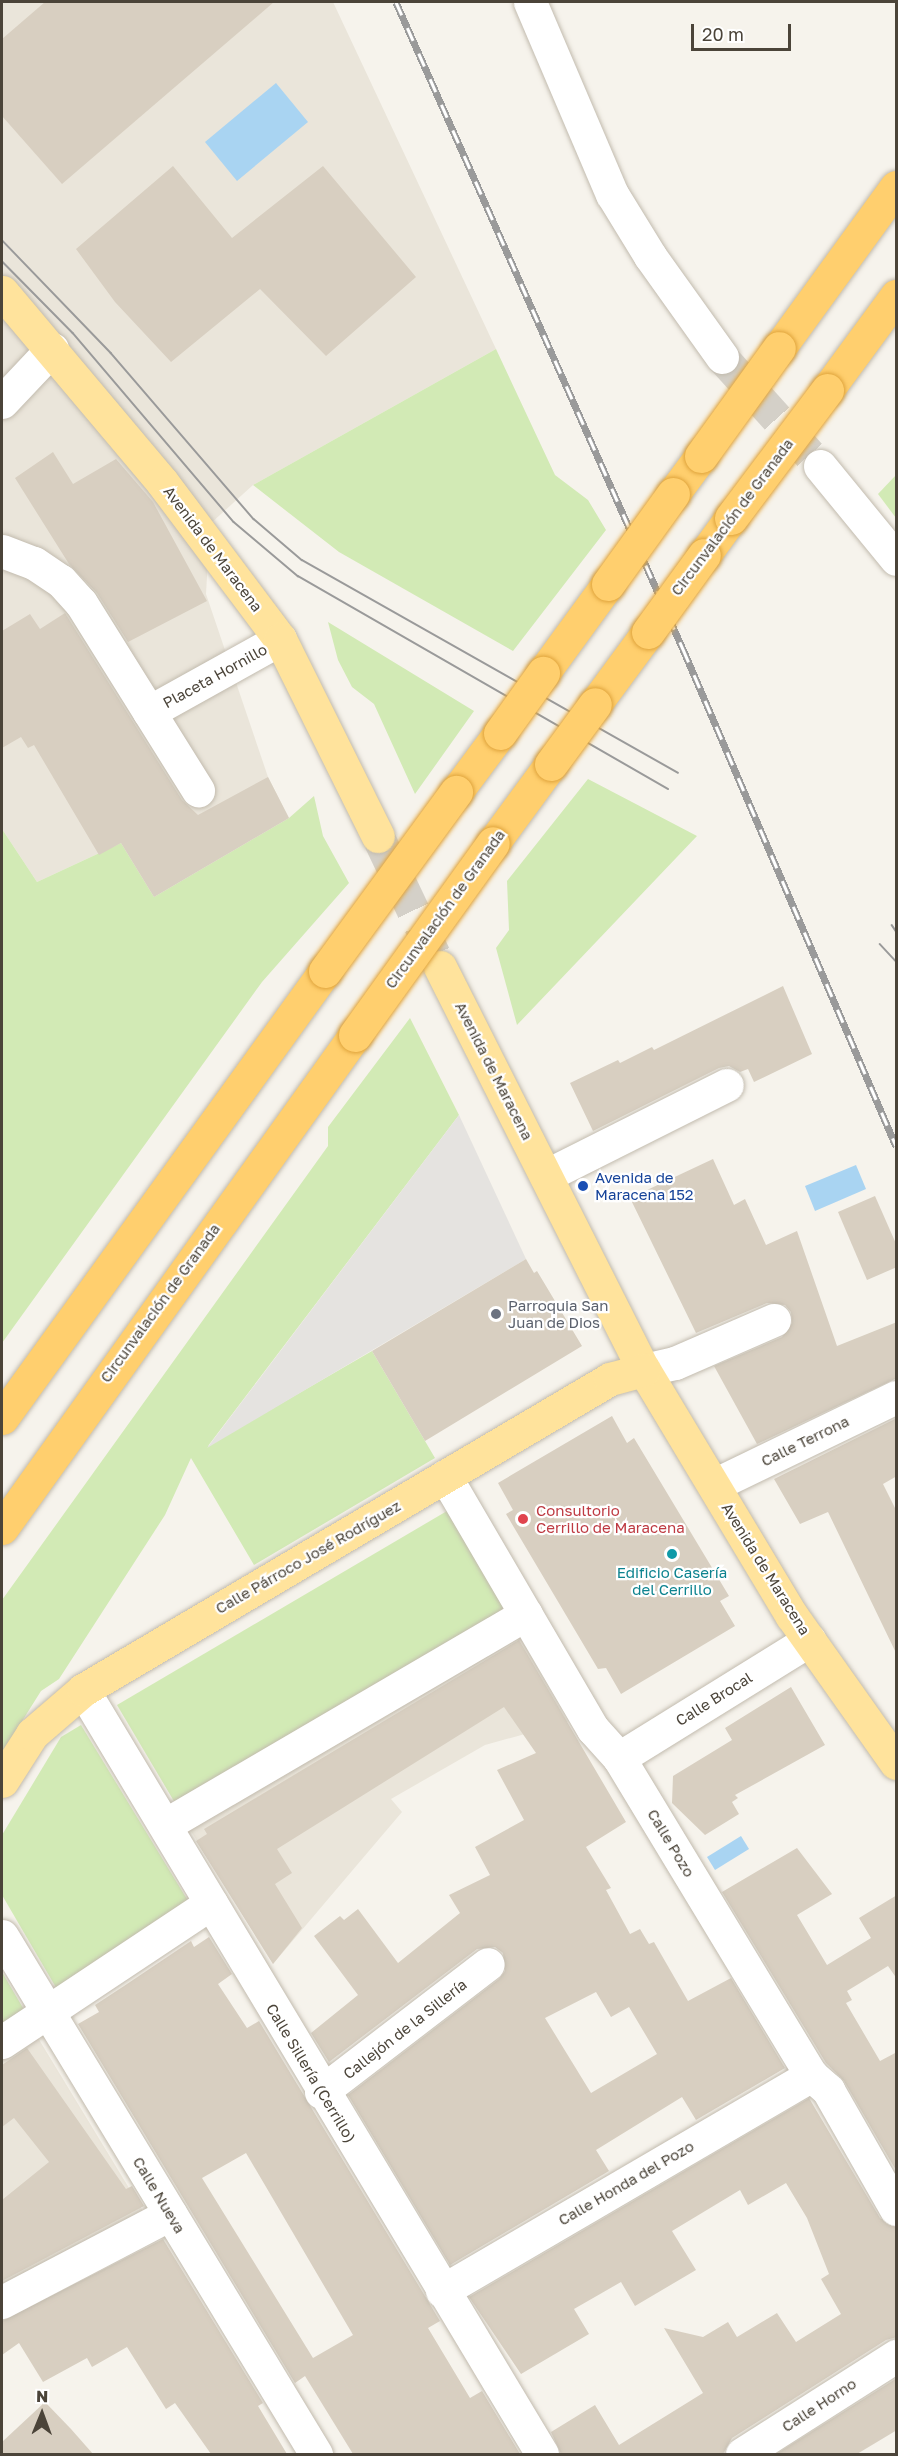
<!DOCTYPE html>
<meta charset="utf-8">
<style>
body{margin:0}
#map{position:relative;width:898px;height:2456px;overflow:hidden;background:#f6f3ec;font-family:"Golos Text",sans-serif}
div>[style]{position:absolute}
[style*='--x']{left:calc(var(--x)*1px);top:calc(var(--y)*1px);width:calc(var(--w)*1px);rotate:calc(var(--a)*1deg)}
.residential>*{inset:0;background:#eae5da}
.green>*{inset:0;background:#d2eab5}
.parking>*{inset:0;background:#e5e3e0}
.water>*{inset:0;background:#a9d4f2}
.building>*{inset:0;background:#d8cfc1}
.minor-tunnel>*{height:33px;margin-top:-16.5px;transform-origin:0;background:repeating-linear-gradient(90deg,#d4d0c8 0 33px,transparent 0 49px)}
.major-tunnel>*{height:33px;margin-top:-16.5px;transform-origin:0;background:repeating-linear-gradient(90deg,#d4d0c8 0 33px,transparent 0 49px)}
.roads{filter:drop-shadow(0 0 2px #c2bbae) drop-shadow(0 0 2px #c2bbae)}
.minor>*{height:33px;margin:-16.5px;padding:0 16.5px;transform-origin:16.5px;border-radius:16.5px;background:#fff}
.major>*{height:33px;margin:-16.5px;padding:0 16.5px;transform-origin:16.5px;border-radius:16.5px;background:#ffe39c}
.highway>*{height:33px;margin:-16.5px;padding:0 16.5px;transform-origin:16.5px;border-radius:16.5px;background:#ffcf6e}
.tram>*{height:1.5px;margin:-0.75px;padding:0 0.75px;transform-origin:0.75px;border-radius:0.75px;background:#9a9a9a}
.rail>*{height:7px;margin-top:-3.5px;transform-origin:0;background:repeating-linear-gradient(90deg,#fff 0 14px,#9a9a9a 0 28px);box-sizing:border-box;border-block:2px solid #9a9a9a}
.bridges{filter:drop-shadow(0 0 2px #e0a43c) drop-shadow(0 0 2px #e0a43c)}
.highway-bridge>*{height:33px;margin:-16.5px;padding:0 16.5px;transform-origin:16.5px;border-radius:16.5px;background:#ffcf6e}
.dots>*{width:16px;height:16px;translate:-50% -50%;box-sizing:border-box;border:3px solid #fff;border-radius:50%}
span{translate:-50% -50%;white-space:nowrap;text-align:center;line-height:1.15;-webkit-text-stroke:4.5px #fff;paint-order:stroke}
.street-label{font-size:15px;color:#4b4439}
.transit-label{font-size:15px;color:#164399}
.left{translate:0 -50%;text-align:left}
.worship-label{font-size:15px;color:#5b616d}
.health-label{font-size:15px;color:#be3a42}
.culture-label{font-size:15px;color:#0d838f}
.frame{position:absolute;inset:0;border:3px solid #4b4439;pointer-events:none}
.north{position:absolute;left:12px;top:2384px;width:60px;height:60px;-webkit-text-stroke:4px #fff;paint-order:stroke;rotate:1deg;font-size:16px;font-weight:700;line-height:24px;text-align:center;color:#4b4439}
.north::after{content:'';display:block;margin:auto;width:21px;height:27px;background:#4b4439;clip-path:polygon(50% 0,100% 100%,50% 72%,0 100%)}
.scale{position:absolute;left:691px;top:24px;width:100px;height:27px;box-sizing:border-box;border:3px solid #4b4439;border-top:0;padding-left:8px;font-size:18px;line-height:21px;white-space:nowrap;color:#4b4439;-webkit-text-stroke:4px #fff;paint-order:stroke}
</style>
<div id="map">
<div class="residential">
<div style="clip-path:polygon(2px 2px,333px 2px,496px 349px,253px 485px,210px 524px,206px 594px,268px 777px,289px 818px,154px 897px,121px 843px,37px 882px,2px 829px)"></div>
<div style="clip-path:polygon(517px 1632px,568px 1722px,485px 1745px,391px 1799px,402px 1812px,273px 1964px,189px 1828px)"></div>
<div style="clip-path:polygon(35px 2033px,146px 2216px,2px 2295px,2px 2055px)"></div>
</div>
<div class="green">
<div style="clip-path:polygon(496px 349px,555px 475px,588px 500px,606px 530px,513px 651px,339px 552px,253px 485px)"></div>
<div style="clip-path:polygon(896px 475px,896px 518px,878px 494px)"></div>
<div style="clip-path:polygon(328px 622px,474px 711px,415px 794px,374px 704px,352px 687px,338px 660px)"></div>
<div style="clip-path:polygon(588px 779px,697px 836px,517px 1025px,496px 948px,509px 930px,507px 881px)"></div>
<div style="clip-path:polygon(314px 796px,323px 836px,349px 883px,262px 982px,2px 1343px,2px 829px,37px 882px,121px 843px,154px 897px,289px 818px)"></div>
<div style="clip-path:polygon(410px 1018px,459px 1115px,208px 1446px,372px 1351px,435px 1458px,254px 1565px,191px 1458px,165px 1515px,59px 1679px,41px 1691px,2px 1753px,2px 1600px,328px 1146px,328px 1127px)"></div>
<div style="clip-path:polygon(447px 1511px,508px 1615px,178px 1808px,117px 1705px)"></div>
<div style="clip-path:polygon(81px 1725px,190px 1904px,58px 1991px,2px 1895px,2px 1835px,61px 1737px)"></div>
<div style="clip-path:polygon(2px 1972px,26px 2013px,2px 2029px)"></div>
</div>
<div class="parking">
<div style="clip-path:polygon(459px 1115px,526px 1259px,207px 1448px)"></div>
</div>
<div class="water">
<div style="clip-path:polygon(276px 83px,308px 122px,237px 181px,205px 142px)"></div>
<div style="clip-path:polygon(856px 1165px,866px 1189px,815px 1211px,805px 1186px)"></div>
<div style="clip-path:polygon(741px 1836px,749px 1849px,715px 1870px,707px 1857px)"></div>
</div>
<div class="building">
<div style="clip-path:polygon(45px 2px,274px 2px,62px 184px,2px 116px,2px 39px)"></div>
<div style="clip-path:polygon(173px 166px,232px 238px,323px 166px,416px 277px,326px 356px,260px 289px,171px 362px,115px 302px,76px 249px)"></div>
<div style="clip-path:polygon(53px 452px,73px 484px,116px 459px,153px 502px,207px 601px,128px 642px,97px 593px,69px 564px,15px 478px)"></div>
<div style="clip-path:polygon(65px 613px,182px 800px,198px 815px,268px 777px,289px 818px,154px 897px,121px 843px,99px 855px,34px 745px,28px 748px,21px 737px,2px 748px,2px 631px,30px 614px,40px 629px)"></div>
<div style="clip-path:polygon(783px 986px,812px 1054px,754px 1082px,748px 1069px,740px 1072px,729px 1066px,719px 1068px,593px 1131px,570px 1083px,618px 1060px,620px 1063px,652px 1047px,654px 1050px)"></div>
<div style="clip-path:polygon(713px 1159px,734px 1205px,745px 1199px,766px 1245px,797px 1231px,837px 1346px,897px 1322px,897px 1378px,757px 1444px,714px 1366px,782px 1337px,792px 1323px,791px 1312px,785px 1305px,767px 1303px,696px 1333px,630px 1198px)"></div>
<div style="clip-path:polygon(875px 1196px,897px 1246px,897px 1267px,867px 1280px,838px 1212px)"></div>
<div style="clip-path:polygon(526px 1259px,534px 1273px,537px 1271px,582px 1346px,425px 1441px,372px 1351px)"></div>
<div style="clip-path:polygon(612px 1416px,627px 1443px,634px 1438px,729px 1596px,720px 1601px,735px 1626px,621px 1694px,606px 1668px,598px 1669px,506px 1514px,513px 1510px,498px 1483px)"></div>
<div style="clip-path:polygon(897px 1418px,897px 1476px,883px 1484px,897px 1512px,897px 1655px,828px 1512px,800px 1524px,774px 1479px)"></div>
<div style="clip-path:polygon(evenodd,519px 1640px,626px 1822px,586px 1847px,611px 1888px,606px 1890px,630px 1934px,640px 1929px,649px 1944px,654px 1942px,688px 2001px,731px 1978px,785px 2068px,696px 2120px,682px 2097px,596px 2150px,609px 2171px,450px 2265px,348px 2095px,499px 1979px,505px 1971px,503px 1953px,495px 1947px,477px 1949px,329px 2062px,311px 2033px,358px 1995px,314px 1936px,340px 1916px,344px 1920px,358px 1909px,398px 1963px,460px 1913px,449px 1895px,490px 1875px,475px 1847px,524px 1820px,497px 1770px,536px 1753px,504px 1707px,277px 1849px,292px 1873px,275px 1884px,302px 1928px,273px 1964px,196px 1841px,207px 1834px,204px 1829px,519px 1640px,596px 1992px,611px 2017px,629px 2007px,657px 2054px,591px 2093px,545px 2018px,596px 1992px)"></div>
<div style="clip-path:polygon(791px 1687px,825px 1745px,735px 1795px,738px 1798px,732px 1802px,739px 1814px,705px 1835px,672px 1803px,673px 1776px,732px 1740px,725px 1728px)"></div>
<div style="clip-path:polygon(797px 1848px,832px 1894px,797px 1915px,827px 1965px,871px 1938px,859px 1918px,897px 1895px,897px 1979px,888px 1966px,847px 1991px,852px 2000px,846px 2003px,880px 2061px,897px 2052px,897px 2172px,844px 2081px,826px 2063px,722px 1892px)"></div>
<div style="clip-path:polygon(evenodd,209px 1937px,232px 1974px,218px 1984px,247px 2028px,259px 2021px,440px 2321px,428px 2328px,470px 2398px,482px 2391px,520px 2454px,353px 2454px,305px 2376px,295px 2383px,78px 2024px,99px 2012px,95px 2005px,124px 1986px,191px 1941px,194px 1947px,209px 1937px,246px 2153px,353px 2335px,313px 2358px,202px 2178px,246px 2153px)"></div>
<div style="clip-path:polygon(27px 2048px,126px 2189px,132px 2186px,144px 2206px,2px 2281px,2px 2200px,49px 2162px,14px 2118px,2px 2127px,2px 2065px)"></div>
<div style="clip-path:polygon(809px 2098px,880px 2218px,897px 2228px,897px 2337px,886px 2340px,732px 2438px,723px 2454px,561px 2454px,551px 2432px,595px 2405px,619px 2445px,703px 2393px,664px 2328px,703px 2337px,728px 2322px,737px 2337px,777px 2313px,796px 2342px,841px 2314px,821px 2279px,829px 2274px,807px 2218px,786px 2183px,748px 2205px,740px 2190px,672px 2231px,696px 2270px,635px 2306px,621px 2282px,574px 2309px,589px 2334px,521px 2374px,469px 2297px)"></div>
<div style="clip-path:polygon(163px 2239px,263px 2403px,258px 2406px,287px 2454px,211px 2454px,175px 2403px,166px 2409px,127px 2347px,92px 2367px,87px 2358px,43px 2382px,19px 2343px,2px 2355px,2px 2321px)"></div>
<div style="clip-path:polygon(897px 2378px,897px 2430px,857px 2454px,776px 2454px)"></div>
<div style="clip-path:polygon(45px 2402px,71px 2429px,93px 2454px,2px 2454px,2px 2442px)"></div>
</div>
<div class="minor-tunnel">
<div style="--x:722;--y:357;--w:147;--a:48"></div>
</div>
<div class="major-tunnel">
<div style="--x:378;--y:836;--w:137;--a:64.6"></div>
</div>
<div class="roads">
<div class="minor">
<div style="--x:530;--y:2;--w:209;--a:66.9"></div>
<div style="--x:612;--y:194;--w:73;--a:58.5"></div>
<div style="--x:650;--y:256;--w:124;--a:54.5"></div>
<div style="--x:2;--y:402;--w:73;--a:-46.7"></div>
<div style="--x:820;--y:466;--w:120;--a:50.7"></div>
<div style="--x:2;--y:551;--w:34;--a:21"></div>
<div style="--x:34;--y:563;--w:32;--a:34"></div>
<div style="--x:61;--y:581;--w:30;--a:48"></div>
<div style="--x:81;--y:603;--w:221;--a:58"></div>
<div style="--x:149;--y:712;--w:150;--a:-29.1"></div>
<div style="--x:547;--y:1175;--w:201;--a:-26.6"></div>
<div style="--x:644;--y:1370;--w:32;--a:-13"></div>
<div style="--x:675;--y:1363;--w:108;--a:-23.5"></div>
<div style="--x:445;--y:1476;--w:293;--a:59.7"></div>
<div style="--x:593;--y:1729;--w:39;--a:48"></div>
<div style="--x:619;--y:1758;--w:371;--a:58.8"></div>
<div style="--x:811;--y:2075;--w:23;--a:41"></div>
<div style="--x:828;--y:2090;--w:137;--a:60.3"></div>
<div style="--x:714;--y:1485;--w:202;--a:-25.8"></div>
<div style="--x:83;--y:1690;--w:891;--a:59"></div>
<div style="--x:619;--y:1758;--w:224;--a:-31.8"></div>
<div style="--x:165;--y:1825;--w:418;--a:-30.3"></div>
<div style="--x:2;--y:1936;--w:606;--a:58.78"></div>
<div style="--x:2;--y:2042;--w:251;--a:-33.6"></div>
<div style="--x:321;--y:2092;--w:210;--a:-37.5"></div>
<div style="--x:442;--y:2291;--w:428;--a:-30.3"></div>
<div style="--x:2;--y:2302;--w:190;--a:-27.6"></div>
<div style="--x:742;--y:2454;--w:183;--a:-32.5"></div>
</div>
<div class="major">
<div style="--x:2;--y:292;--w:248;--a:49.9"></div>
<div style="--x:162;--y:482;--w:196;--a:53.1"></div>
<div style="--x:280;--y:639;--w:220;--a:63.6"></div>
<div style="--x:440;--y:967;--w:452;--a:63.2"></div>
<div style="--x:644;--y:1370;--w:287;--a:59"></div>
<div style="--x:792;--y:1616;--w:180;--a:54.7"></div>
<div style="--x:2;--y:1781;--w:56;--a:-57.4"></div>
<div style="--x:32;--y:1734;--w:67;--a:-40.8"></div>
<div style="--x:83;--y:1690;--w:612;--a:-30.55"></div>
<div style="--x:610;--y:1379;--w:35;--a:-15"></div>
</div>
<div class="highway">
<div style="--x:779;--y:348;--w:199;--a:-54"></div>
<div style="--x:827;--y:390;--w:117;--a:-53.7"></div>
<div style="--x:673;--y:494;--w:47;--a:-53.6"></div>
<div style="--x:704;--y:555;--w:46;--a:-53.9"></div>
<div style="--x:543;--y:673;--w:110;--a:-53.9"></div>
<div style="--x:595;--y:704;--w:89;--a:-53.6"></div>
<div style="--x:456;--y:792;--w:74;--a:-53.3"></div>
<div style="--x:493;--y:843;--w:98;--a:-53.7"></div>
<div style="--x:2;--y:1418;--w:551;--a:-54.15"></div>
<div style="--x:2;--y:1528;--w:606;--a:-54.4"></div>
</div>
</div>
<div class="tram">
<div style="--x:2;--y:240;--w:157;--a:46"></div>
<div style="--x:111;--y:353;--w:219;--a:49.3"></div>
<div style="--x:254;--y:519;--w:63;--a:40.5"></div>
<div style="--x:302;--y:560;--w:432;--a:29.5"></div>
<div style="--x:2;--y:261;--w:101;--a:45.4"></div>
<div style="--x:73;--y:333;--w:248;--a:49.6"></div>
<div style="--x:234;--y:522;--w:84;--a:40.2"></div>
<div style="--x:298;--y:576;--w:427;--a:29.9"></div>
<div style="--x:892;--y:925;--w:7;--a:56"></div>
<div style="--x:880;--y:944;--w:23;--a:47"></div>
</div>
<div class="rail">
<div style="--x:396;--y:2;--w:708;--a:66.08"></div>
<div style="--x:683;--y:649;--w:541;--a:66.8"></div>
</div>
<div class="bridges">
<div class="highway-bridge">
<div style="--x:701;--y:456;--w:133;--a:-54.2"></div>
<div style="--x:731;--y:518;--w:160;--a:-53.1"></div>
<div style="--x:608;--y:584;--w:111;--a:-54.2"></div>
<div style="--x:648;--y:632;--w:95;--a:-54"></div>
<div style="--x:500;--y:733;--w:74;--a:-54.4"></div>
<div style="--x:551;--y:764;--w:74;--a:-53.7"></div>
<div style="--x:325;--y:971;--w:222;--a:-53.8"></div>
<div style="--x:355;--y:1035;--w:236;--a:-54.3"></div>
</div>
</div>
<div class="dots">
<div style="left:583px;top:1186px;background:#1a4fb4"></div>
<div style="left:496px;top:1314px;background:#6b7280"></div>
<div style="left:523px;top:1519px;background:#e0444e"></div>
<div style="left:672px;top:1554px;background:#0f9aa8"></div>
</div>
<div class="street-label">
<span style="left:732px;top:517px;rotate:-53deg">Circunvalación de Granada</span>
<span style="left:213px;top:549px;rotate:53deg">Avenida de Maracena</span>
<span style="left:215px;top:676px;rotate:-29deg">Placeta Hornillo</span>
<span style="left:445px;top:909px;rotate:-54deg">Circunvalación de Granada</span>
<span style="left:494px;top:1071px;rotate:63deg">Avenida de Maracena</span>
<span style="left:160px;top:1303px;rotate:-54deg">Circunvalación de Granada</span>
<span style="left:805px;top:1441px;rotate:-26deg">Calle Terrona</span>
<span style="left:308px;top:1557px;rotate:-30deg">Calle Párroco José Rodríguez</span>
<span style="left:766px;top:1569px;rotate:58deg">Avenida de Maracena</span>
<span style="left:714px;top:1699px;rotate:-32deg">Calle Brocal</span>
<span style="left:671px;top:1843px;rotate:59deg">Calle Pozo</span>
<span style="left:405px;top:2029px;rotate:-38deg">Callejón de la Sillería</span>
<span style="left:311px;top:2073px;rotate:59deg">Calle Sillería (Cerrillo)</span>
<span style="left:626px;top:2183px;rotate:-30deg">Calle Honda del Pozo</span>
<span style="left:159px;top:2195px;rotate:59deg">Calle Nueva</span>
<span style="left:819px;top:2405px;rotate:-33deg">Calle Horno</span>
</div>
<div class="transit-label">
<span class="left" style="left:595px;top:1186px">Avenida de<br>Maracena 152</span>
</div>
<div class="worship-label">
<span class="left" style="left:508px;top:1314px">Parroquia San<br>Juan de Dios</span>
</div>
<div class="health-label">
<span class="left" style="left:536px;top:1519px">Consultorio<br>Cerrillo de Maracena</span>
</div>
<div class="culture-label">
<span style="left:672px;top:1581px">Edificio Casería<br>del Cerrillo</span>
</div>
<div class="frame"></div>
<div class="north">N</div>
<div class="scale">20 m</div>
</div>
